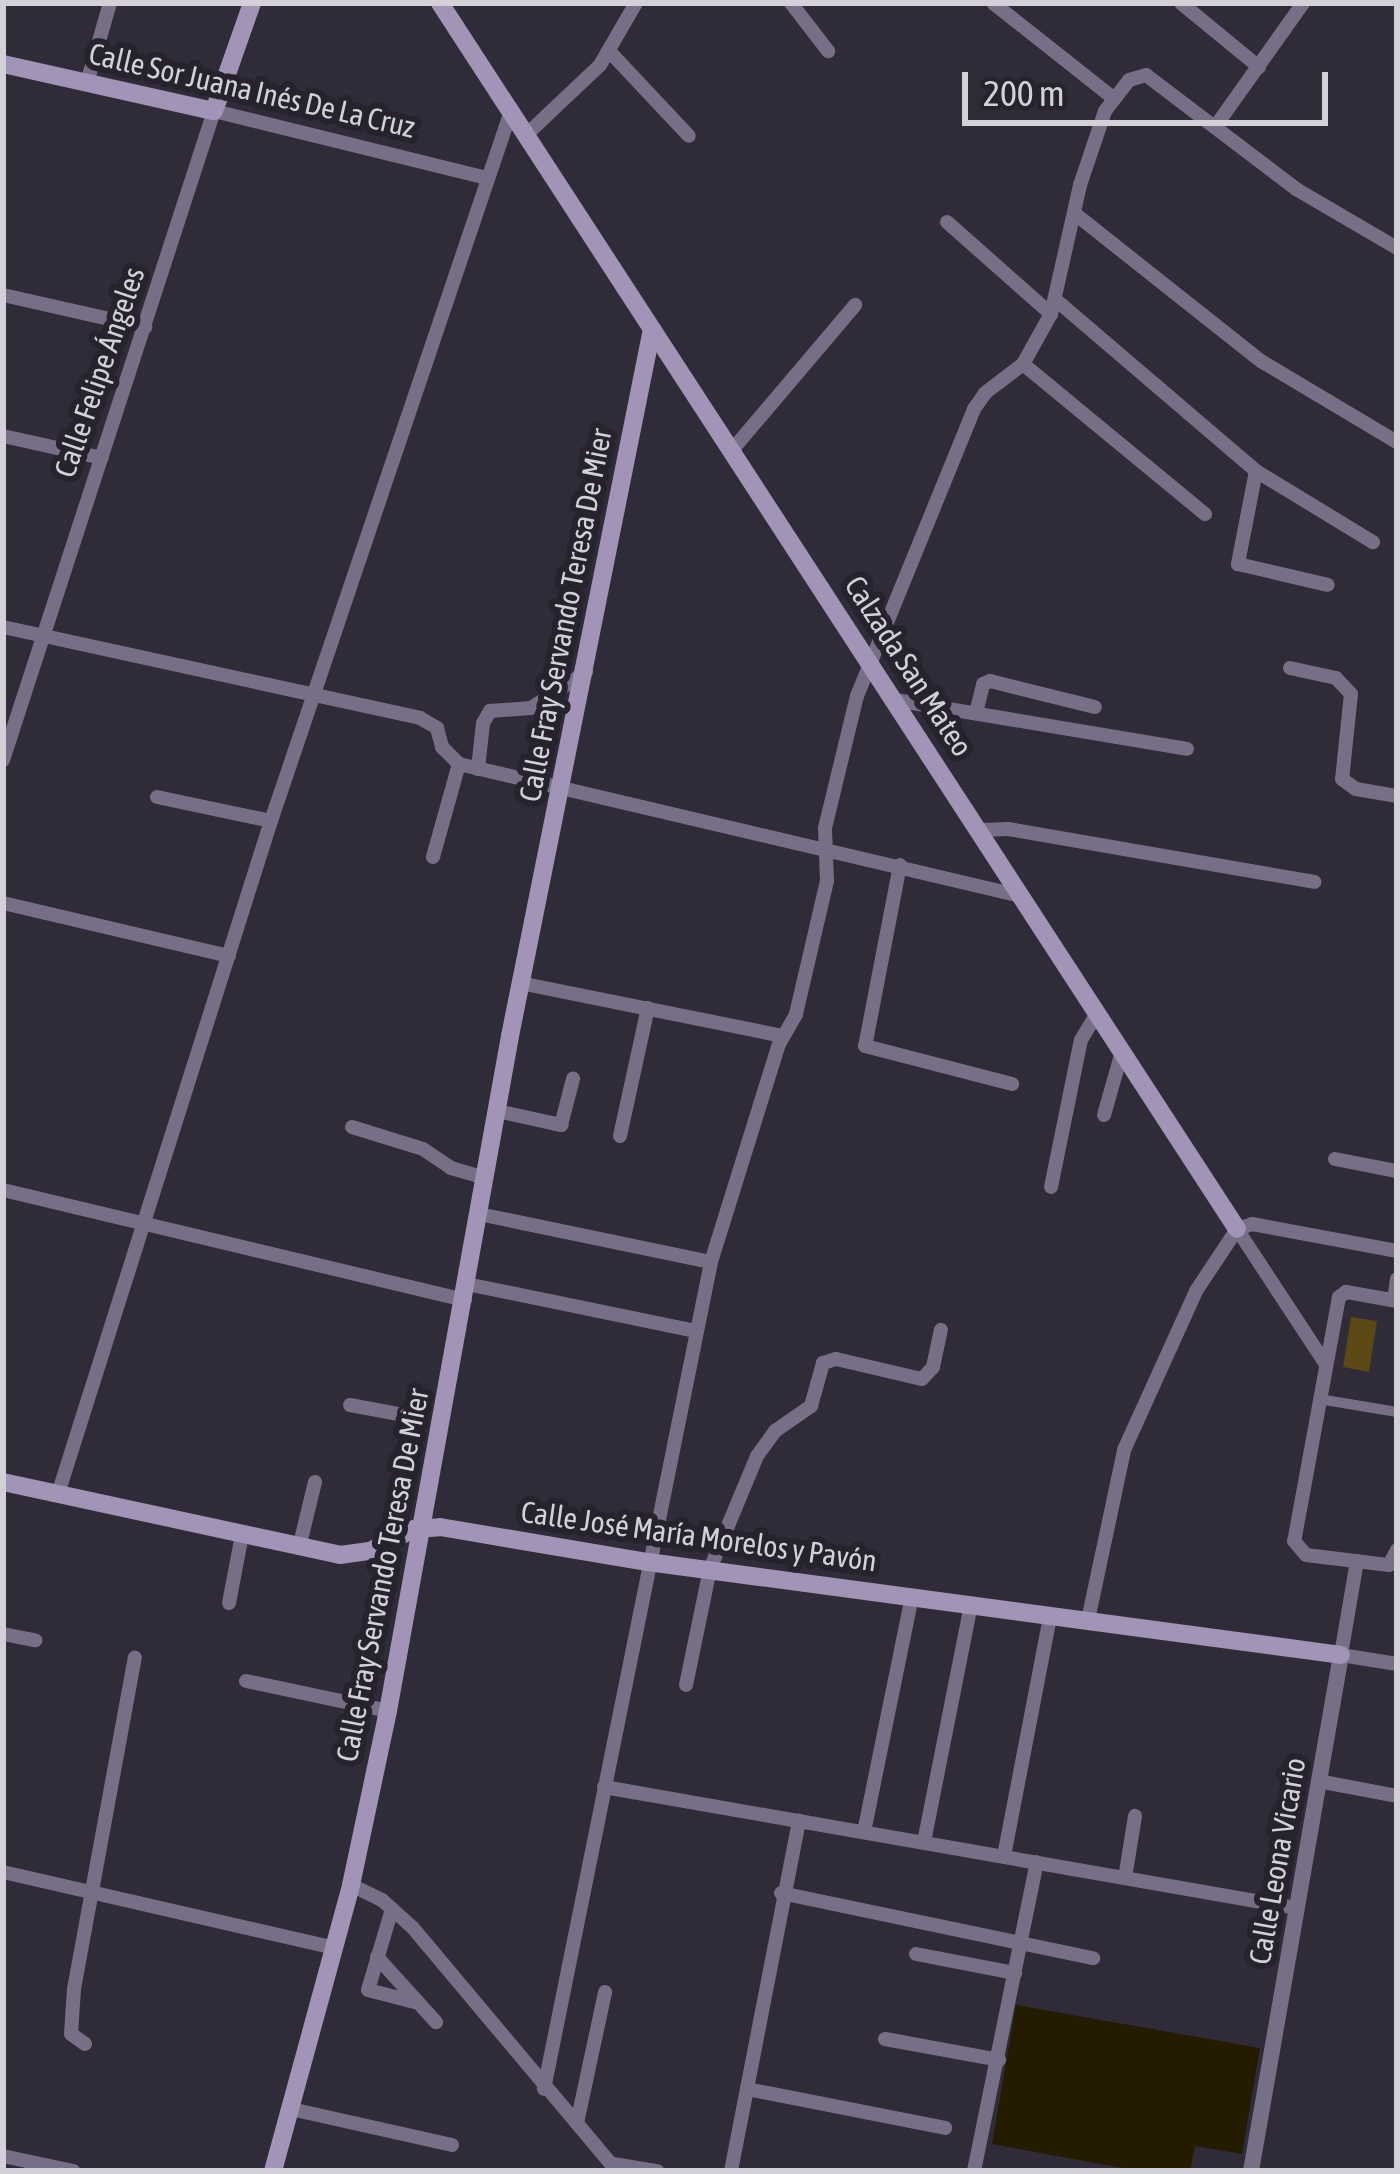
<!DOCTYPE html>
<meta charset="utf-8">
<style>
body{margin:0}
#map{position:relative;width:1400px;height:2174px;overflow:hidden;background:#302b38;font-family:"Asap Condensed",sans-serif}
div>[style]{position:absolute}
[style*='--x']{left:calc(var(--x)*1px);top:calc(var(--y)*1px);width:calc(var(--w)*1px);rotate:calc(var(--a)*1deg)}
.green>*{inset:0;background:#5c4815}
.water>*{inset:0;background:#251b01}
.pedestrian>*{height:10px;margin:-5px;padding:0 5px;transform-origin:5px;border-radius:5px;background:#776f85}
.minor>*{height:14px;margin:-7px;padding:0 7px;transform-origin:7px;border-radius:7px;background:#776f85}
.tertiary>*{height:16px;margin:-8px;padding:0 8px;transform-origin:8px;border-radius:8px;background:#776f85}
.secondary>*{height:18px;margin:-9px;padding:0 9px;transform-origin:9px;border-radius:9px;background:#a194b6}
span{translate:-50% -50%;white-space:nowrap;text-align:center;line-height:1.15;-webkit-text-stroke:12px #26222e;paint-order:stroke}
.street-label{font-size:30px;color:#d3d0d9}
.frame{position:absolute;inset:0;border:6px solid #d3d0d9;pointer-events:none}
.scale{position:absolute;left:962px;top:72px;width:366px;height:54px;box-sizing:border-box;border:6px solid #d3d0d9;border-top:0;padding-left:15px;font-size:36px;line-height:42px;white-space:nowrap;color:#d3d0d9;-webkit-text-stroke:9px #26222e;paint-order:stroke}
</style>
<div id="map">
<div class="green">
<div style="clip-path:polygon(1351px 1317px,1377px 1321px,1369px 1372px,1343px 1367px)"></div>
</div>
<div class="water">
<div style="clip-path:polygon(1016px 2005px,1260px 2048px,1242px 2154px,1195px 2146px,1190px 2171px,1139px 2171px,992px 2144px)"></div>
</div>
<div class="pedestrian">
<div style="--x:1319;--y:1399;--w:79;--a:9.5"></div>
</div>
<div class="minor">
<div style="--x:791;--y:3;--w:61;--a:52.4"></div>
<div style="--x:993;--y:3;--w:152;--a:38.3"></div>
<div style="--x:1181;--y:3;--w:101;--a:39.4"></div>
<div style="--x:610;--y:52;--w:115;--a:46.8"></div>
<div style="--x:87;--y:83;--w:83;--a:-74"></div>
<div style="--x:1215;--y:127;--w:152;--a:-54.6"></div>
<div style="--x:525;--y:136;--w:103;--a:-43.4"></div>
<div style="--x:600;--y:65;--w:72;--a:-59.9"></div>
<div style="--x:1074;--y:213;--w:238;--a:38.4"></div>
<div style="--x:1261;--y:361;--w:158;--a:30.8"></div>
<div style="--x:947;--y:222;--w:139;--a:41.5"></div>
<div style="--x:3;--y:295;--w:146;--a:12.7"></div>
<div style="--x:1056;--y:300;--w:263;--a:40.5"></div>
<div style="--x:1256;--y:471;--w:137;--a:31.3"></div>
<div style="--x:1023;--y:364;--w:236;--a:39.5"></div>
<div style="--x:3;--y:436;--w:101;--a:12.5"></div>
<div style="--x:733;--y:449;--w:189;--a:-49.7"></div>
<div style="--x:1256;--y:471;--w:95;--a:101"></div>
<div style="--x:1238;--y:564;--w:92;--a:13.1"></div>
<div style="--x:3;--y:627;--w:427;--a:12.3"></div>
<div style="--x:420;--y:718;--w:20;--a:30"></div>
<div style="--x:437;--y:728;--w:20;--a:75"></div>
<div style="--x:442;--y:747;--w:24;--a:45"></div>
<div style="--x:459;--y:764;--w:577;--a:13.22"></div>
<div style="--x:1290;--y:668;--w:47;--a:12.3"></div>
<div style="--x:1336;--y:678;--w:22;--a:47"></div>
<div style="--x:1351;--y:694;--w:85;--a:96"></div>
<div style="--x:1342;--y:779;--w:17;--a:36"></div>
<div style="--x:1356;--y:789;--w:42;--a:9.7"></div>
<div style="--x:895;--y:700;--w:296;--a:9.5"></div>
<div style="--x:976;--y:713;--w:30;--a:-76"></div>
<div style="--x:983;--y:684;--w:8;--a:-23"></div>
<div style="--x:990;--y:681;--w:108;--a:13.9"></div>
<div style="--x:3;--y:760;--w:682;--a:-71.99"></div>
<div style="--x:214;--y:111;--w:280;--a:13.8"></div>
<div style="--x:478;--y:769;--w:46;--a:-83.8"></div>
<div style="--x:483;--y:723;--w:14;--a:-60"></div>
<div style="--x:490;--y:711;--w:41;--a:-4.2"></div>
<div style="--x:531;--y:708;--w:66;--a:-33.2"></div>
<div style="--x:157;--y:797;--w:116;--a:11.9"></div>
<div style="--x:979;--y:830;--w:29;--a:-2"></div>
<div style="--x:1008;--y:829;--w:311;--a:9.8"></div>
<div style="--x:433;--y:857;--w:97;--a:-74.4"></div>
<div style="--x:900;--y:865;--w:184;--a:100.9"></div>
<div style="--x:865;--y:1046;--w:152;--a:14.5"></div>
<div style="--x:3;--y:903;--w:232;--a:13.2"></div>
<div style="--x:520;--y:983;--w:267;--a:11.4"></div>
<div style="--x:497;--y:1111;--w:66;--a:12.3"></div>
<div style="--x:561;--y:1125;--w:48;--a:-75.4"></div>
<div style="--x:1104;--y:1115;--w:66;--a:-74.1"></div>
<div style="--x:352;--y:1127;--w:74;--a:17.2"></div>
<div style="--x:423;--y:1149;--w:34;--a:34"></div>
<div style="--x:451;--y:1168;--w:35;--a:16"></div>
<div style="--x:620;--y:1136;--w:131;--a:-77.7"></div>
<div style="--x:1335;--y:1159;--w:63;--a:11"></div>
<div style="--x:1051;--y:1187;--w:150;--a:-78.5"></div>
<div style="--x:1081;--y:1040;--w:31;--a:-59"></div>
<div style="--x:3;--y:1190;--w:475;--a:13.4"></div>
<div style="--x:479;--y:1214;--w:237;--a:11.7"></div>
<div style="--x:1237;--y:1229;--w:16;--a:-18"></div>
<div style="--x:1252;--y:1224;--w:147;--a:10.5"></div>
<div style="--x:1237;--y:1229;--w:160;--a:56.7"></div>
<div style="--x:467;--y:1284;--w:234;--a:11.6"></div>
<div style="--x:1394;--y:1300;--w:21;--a:-82"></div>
<div style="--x:1397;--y:1301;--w:52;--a:-170"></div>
<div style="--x:1346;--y:1292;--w:9;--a:144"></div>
<div style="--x:1339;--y:1297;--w:248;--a:100.4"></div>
<div style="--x:1294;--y:1541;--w:18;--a:49"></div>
<div style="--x:1306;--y:1555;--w:84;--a:6.9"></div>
<div style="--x:1389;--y:1565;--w:17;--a:-62"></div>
<div style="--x:350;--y:1405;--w:61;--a:10.4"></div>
<div style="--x:58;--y:1494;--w:706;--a:-72.44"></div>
<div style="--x:271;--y:821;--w:746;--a:-71.32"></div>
<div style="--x:299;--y:1548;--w:68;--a:-76.4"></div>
<div style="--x:1357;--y:1561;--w:95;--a:99.7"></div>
<div style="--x:1341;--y:1655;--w:57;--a:9.1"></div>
<div style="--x:229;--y:1603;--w:69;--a:-79.2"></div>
<div style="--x:1088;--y:1620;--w:174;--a:-78"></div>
<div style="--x:1124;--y:1450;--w:175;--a:-65.6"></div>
<div style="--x:1196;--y:1291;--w:74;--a:-56.5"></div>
<div style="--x:3;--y:1634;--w:33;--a:11"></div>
<div style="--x:246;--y:1681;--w:145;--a:11.9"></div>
<div style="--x:686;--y:1685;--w:118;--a:-78.3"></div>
<div style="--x:710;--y:1569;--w:122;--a:-67.4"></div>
<div style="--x:757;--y:1456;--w:31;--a:-54"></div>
<div style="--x:775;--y:1431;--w:44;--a:-34.8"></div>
<div style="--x:811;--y:1406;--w:45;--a:-74.4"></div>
<div style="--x:823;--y:1363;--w:14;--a:-17"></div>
<div style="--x:836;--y:1359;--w:88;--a:13.1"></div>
<div style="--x:922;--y:1379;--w:16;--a:-47"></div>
<div style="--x:933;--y:1367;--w:38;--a:-78"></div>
<div style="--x:1318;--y:1781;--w:80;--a:10.8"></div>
<div style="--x:604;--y:1787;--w:702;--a:9.92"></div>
<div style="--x:864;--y:1832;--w:241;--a:-78.5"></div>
<div style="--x:924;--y:1842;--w:243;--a:-78.8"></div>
<div style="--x:1004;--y:1856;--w:244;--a:-79.1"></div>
<div style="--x:3;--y:1872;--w:340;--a:12.9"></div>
<div style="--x:1125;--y:1878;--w:63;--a:-80.8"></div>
<div style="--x:351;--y:1885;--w:34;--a:26"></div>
<div style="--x:382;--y:1900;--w:42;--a:42.1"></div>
<div style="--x:413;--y:1928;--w:317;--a:50"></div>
<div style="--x:781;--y:1893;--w:319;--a:11.8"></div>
<div style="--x:392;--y:1909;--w:84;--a:106.5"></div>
<div style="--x:368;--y:1990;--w:49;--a:14.3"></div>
<div style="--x:916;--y:1954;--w:101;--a:10.9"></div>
<div style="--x:377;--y:1957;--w:88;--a:47.8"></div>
<div style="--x:885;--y:2039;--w:116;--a:10.4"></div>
<div style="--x:85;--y:2044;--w:17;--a:-144"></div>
<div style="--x:71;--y:2034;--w:45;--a:-86.2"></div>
<div style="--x:74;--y:1989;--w:337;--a:-79.6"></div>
<div style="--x:544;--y:2089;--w:844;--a:-78.58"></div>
<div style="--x:711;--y:1262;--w:228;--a:-72.7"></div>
<div style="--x:779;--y:1044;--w:34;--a:-60"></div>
<div style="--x:796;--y:1014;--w:137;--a:-76.9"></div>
<div style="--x:827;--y:881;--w:53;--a:-92.2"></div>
<div style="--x:825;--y:828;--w:136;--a:-76.4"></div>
<div style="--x:857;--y:696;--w:310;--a:-67.8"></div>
<div style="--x:974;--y:409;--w:19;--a:-55"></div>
<div style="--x:985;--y:393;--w:48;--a:-37.3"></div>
<div style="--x:1023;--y:364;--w:57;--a:-60.8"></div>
<div style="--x:1051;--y:314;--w:132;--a:-77.3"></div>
<div style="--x:1080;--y:185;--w:78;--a:-71.3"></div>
<div style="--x:1105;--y:111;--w:39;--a:-52"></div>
<div style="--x:1129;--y:80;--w:18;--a:-16"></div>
<div style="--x:1146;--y:75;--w:188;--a:37.2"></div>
<div style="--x:1296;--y:189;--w:117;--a:30.3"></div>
<div style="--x:747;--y:2089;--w:202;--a:11.1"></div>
<div style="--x:291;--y:2109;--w:165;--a:12.6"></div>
<div style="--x:577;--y:2123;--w:134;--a:-77.9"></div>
<div style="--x:3;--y:2156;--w:72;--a:12.1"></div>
<div style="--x:613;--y:2164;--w:45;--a:9"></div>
<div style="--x:731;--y:2171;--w:357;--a:-79"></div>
<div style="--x:974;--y:2171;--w:315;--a:-78.5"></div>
</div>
<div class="tertiary">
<div style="--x:1251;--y:2171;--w:524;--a:-80.11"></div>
</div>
<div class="secondary">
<div style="--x:440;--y:3;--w:1462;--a:56.97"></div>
<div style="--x:3;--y:64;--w:216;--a:12.6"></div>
<div style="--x:214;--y:111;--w:114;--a:-70.6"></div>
<div style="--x:3;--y:1482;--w:345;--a:12.2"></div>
<div style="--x:340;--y:1555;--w:30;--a:-8"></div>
<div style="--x:370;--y:1551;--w:49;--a:-26.6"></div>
<div style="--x:414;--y:1529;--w:26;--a:-4"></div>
<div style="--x:440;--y:1527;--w:211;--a:9.6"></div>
<div style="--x:648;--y:1562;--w:699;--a:7.64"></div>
<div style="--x:273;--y:2171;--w:296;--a:-74.7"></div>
<div style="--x:351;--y:1885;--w:178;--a:-78"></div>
<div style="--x:388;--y:1711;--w:686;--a:-79.75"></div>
<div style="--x:510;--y:1036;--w:721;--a:-78.64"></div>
</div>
<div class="street-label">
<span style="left:252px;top:90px;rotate:13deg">Calle Sor Juana Inés De La Cruz</span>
<span style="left:99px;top:372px;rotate:-71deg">Calle Felipe Ángeles</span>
<span style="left:565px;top:615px;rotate:-79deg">Calle Fray Servando Teresa De Mier</span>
<span style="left:909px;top:666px;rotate:57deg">Calzada San Mateo</span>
<span style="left:699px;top:1536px;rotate:8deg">Calle José María Morelos y Pavón</span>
<span style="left:382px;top:1575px;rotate:-79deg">Calle Fray Servando Teresa De Mier</span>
<span style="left:1277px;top:1861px;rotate:-80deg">Calle Leona Vicario</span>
</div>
<div class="frame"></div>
<div class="scale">200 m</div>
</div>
